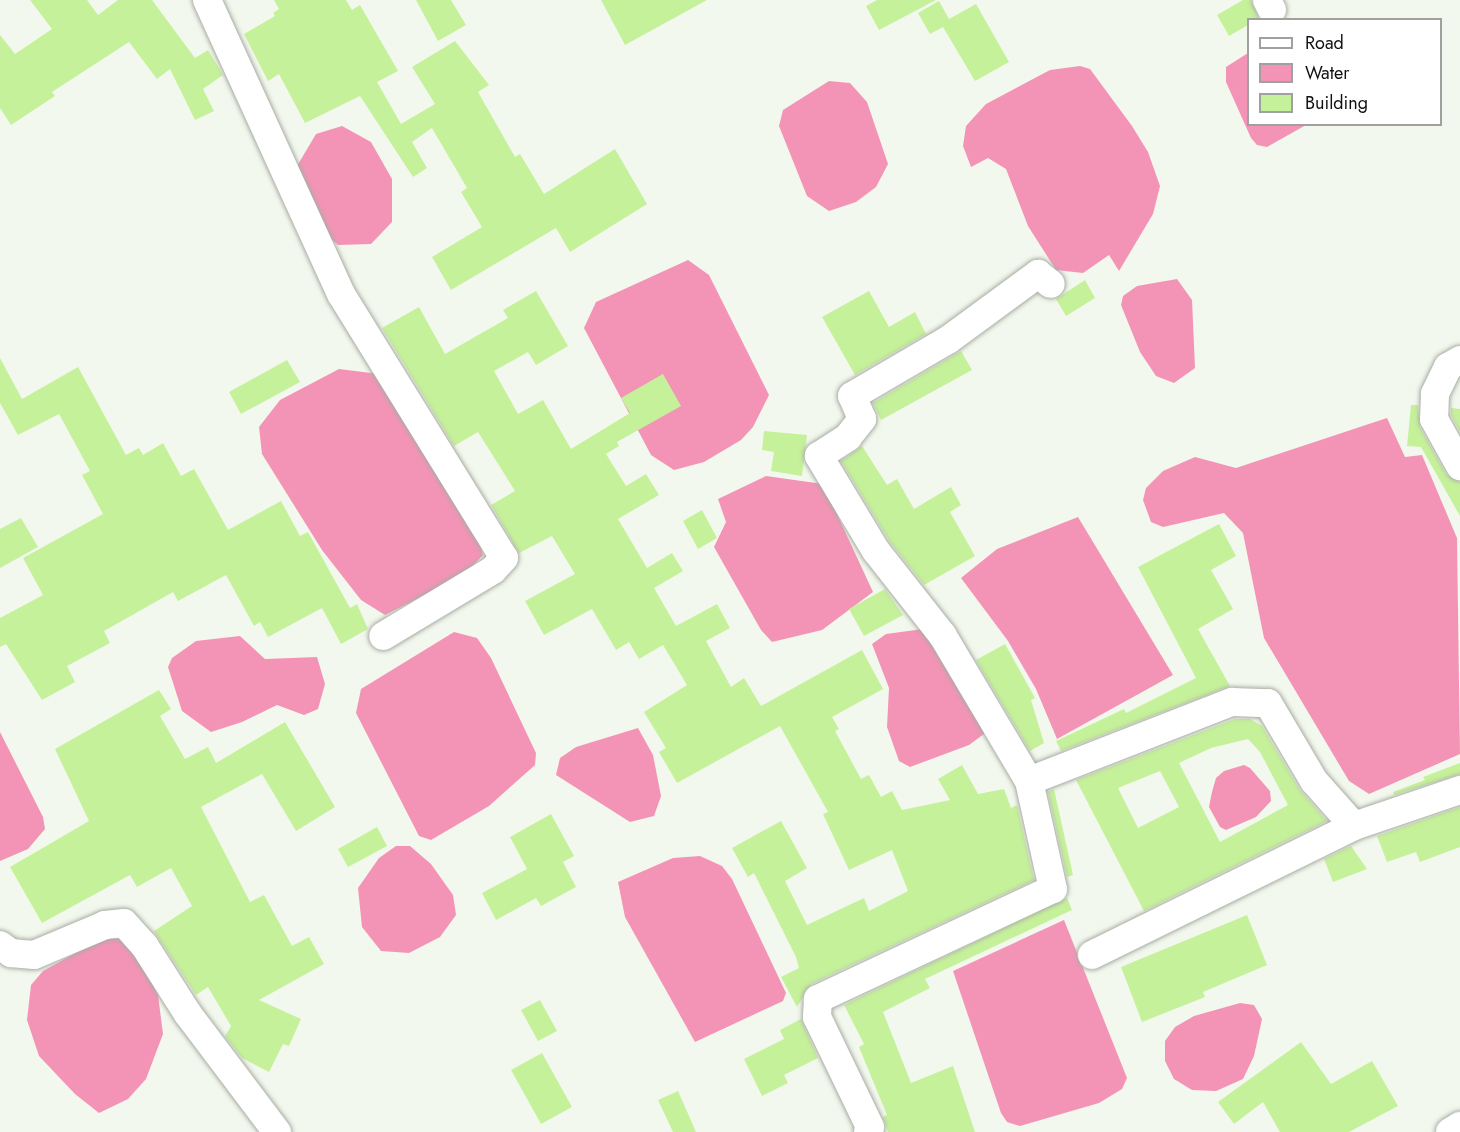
<!DOCTYPE html>
<style>
body{margin:0}
#map{position:relative;width:1460px;height:1132px;overflow:hidden;background:#f3f8ee;font-family:Jost,sans-serif}
div>[style]{position:absolute}
[style*='--x']{left:calc(var(--x)*1px);top:calc(var(--y)*1px);width:calc(var(--w)*1px);rotate:calc(var(--a)*1deg)}
.water>*{inset:0;background:#f394b6}
.building>*{inset:0;background:#c6f19b}
.roads{filter:drop-shadow(0 0 2px #a8ada3) drop-shadow(0 0 2px #a8ada3)}
.street>*{height:28px;margin:-14px;padding:0 14px;transform-origin:14px;border-radius:14px;background:#fff}
span{translate:-50% -50%;white-space:nowrap;text-align:center;line-height:1.15;-webkit-text-stroke:5px #fff;paint-order:stroke}
.legend{position:absolute;left:1247px;top:18px;width:195px;height:108px;box-sizing:border-box;background:#fff;border:2px solid #a0a09f;margin:0;padding:8px 10px;list-style:none;font-size:18px;color:#11120f}
.legend li{display:flex;align-items:center;gap:12px;height:30px}
.legend b{width:30px;border:2px solid #a0a09f}
</style>
<div id="map">
<div class="water">
<div style="clip-path:polygon(1248px 53px,1248px 124px,1306px 125px,1267px 147px,1257px 145px,1251px 138px,1226px 82px,1226px 67px)"></div>
<div style="clip-path:polygon(1080px 66px,1090px 69px,1132px 126px,1148px 152px,1160px 186px,1153px 214px,1119px 271px,1109px 255px,1083px 273px,1056px 270px,1028px 226px,1006px 169px,988px 158px,971px 167px,963px 146px,966px 126px,986px 104px,1050px 70px)"></div>
<div style="clip-path:polygon(829px 81px,850px 83px,867px 102px,888px 164px,876px 187px,856px 202px,829px 211px,807px 196px,779px 126px,783px 110px)"></div>
<div style="clip-path:polygon(342px 126px,371px 142px,392px 179px,392px 222px,371px 244px,338px 245px,322px 231px,297px 166px,316px 134px)"></div>
<div style="clip-path:polygon(688px 260px,709px 275px,769px 395px,753px 427px,741px 440px,704px 462px,674px 470px,651px 455px,584px 328px,596px 302px)"></div>
<div style="clip-path:polygon(1177px 279px,1192px 300px,1195px 368px,1174px 383px,1156px 376px,1140px 352px,1121px 305px,1123px 296px,1137px 286px)"></div>
<div style="clip-path:polygon(339px 369px,379px 374px,475px 522px,483px 555px,464px 575px,385px 615px,361px 600px,322px 550px,262px 454px,259px 427px,280px 400px)"></div>
<div style="clip-path:polygon(1387px 418px,1405px 457px,1422px 455px,1457px 538px,1460px 754px,1369px 794px,1349px 781px,1264px 638px,1243px 533px,1224px 513px,1163px 527px,1151px 522px,1143px 500px,1146px 488px,1163px 471px,1195px 457px,1236px 468px)"></div>
<div style="clip-path:polygon(766px 476px,823px 484px,873px 592px,822px 630px,772px 642px,761px 630px,714px 547px,726px 522px,718px 499px)"></div>
<div style="clip-path:polygon(1078px 517px,1173px 675px,1057px 739px,1036px 689px,1008px 641px,961px 578px,997px 549px)"></div>
<div style="clip-path:polygon(923px 629px,983px 726px,984px 734px,969px 745px,910px 767px,899px 761px,887px 727px,889px 688px,872px 644px,886px 634px)"></div>
<div style="clip-path:polygon(454px 632px,477px 638px,491px 658px,536px 753px,535px 765px,489px 806px,431px 840px,419px 836px,356px 713px,361px 689px)"></div>
<div style="clip-path:polygon(240px 636px,265px 659px,317px 657px,325px 684px,318px 709px,304px 715px,277px 705px,242px 722px,211px 732px,182px 711px,168px 667px,172px 658px,196px 641px)"></div>
<div style="clip-path:polygon(638px 728px,653px 755px,661px 796px,654px 816px,630px 822px,556px 775px,560px 758px,576px 747px)"></div>
<div style="clip-path:polygon(0 732px,43px 817px,45px 829px,28px 849px,0 861px)"></div>
<div style="clip-path:polygon(1244px 765px,1250px 768px,1270px 791px,1271px 801px,1256px 817px,1226px 830px,1220px 827px,1209px 807px,1212px 792px,1216px 778px,1224px 771px)"></div>
<div style="clip-path:polygon(396px 846px,410px 846px,431px 864px,453px 895px,456px 915px,440px 937px,409px 953px,381px 951px,362px 927px,358px 888px,379px 858px)"></div>
<div style="clip-path:polygon(700px 856px,722px 866px,732px 879px,786px 993px,783px 1001px,695px 1042px,625px 917px,618px 882px,673px 858px)"></div>
<div style="clip-path:polygon(1064px 920px,1127px 1078px,1122px 1089px,1099px 1103px,1020px 1126px,1007px 1122px,1001px 1113px,953px 971px)"></div>
<div style="clip-path:polygon(103px 938px,123px 939px,138px 956px,158px 995px,163px 1034px,146px 1079px,128px 1099px,99px 1113px,75px 1094px,39px 1056px,27px 1020px,31px 985px,43px 971px)"></div>
<div style="clip-path:polygon(1240px 1003px,1254px 1005px,1262px 1019px,1254px 1056px,1243px 1079px,1216px 1091px,1192px 1090px,1174px 1079px,1165px 1061px,1165px 1041px,1175px 1027px,1194px 1016px)"></div>
</div>
<div class="building">
<div style="clip-path:polygon(30px 0,87px 0,98px 15px,118px 0,152px 0,195px 58px,208px 50px,223px 75px,203px 89px,214px 111px,195px 120px,170px 69px,157px 79px,129px 42px,52px 92px,55px 96px,11px 125px,0 108px,0 35px,15px 54px,52px 29px)"></div>
<div style="clip-path:polygon(274px 0,346px 0,352px 10px,360px 5px,398px 71px,377px 82px,401px 124px,435px 104px,412px 67px,455px 41px,489px 85px,478px 92px,515px 157px,520px 154px,544px 194px,615px 149px,647px 204px,570px 252px,556px 228px,451px 290px,432px 257px,482px 227px,461px 192px,467px 188px,432px 128px,412px 142px,427px 168px,413px 177px,360px 96px,305px 123px,279px 74px,268px 81px,244px 34px,275px 16px,273px 13px,279px 9px)"></div>
<div style="clip-path:polygon(416px 0,451px 0,466px 25px,438px 41px)"></div>
<div style="clip-path:polygon(601px 0,707px 0,625px 45px)"></div>
<div style="clip-path:polygon(877px 0,936px 0,879px 30px,866px 6px)"></div>
<div style="clip-path:polygon(1243px 0,1251px 0,1259px 19px,1248px 20px,1248px 25px,1229px 36px,1217px 15px)"></div>
<div style="clip-path:polygon(939px 1px,949px 19px,976px 4px,1009px 62px,975px 81px,943px 27px,930px 34px,918px 13px)"></div>
<div style="clip-path:polygon(1085px 280px,1095px 298px,1066px 316px,1056px 299px)"></div>
<div style="clip-path:polygon(536px 291px,568px 346px,536px 365px,528px 352px,494px 371px,518px 414px,543px 400px,571px 449px,630px 413px,621px 398px,663px 374px,681px 406px,617px 442px,619px 446px,606px 454px,626px 486px,646px 474px,659px 495px,618px 519px,647px 568px,672px 553px,683px 571px,654px 588px,676px 626px,717px 604px,730px 628px,706px 641px,731px 687px,744px 678px,761px 706px,862px 650px,883px 689px,832px 717px,839px 729px,835px 731px,861px 779px,869px 775px,881px 797px,892px 791px,902px 810px,950px 800px,938px 779px,962px 765px,978px 794px,1004px 789px,1011px 808px,1017px 805px,1034px 880px,811px 984px,797px 1007px,781px 977px,799px 968px,796px 957px,754px 873px,748px 877px,732px 848px,781px 821px,807px 868px,785px 881px,807px 925px,864px 898px,869px 911px,908px 891px,892px 850px,849px 870px,823px 814px,828px 812px,780px 726px,677px 783px,659px 752px,666px 748px,644px 712px,687px 685px,663px 645px,639px 659px,629px 642px,616px 650px,592px 609px,544px 635px,525px 601px,575px 574px,552px 536px,519px 553px,491px 505px,515px 491px,478px 432px,454px 446px,382px 328px,419px 307px,445px 354px,508px 318px,503px 310px)"></div>
<div style="clip-path:polygon(869px 291px,889px 327px,915px 312px,926px 334px,855px 375px,822px 317px)"></div>
<div style="clip-path:polygon(961px 351px,972px 370px,881px 420px,873px 403px)"></div>
<div style="clip-path:polygon(0 358px,22px 399px,78px 367px,126px 455px,139px 448px,143px 455px,163px 443px,181px 476px,194px 469px,228px 530px,281px 501px,300px 536px,308px 532px,350px 608px,357px 604px,368px 629px,341px 644px,322px 608px,268px 637px,260px 622px,254px 626px,226px 575px,178px 601px,173px 592px,104px 631px,110px 643px,67px 666px,75px 682px,42px 700px,6px 644px,0 647px,0 618px,43px 595px,23px 558px,103px 514px,82px 475px,90px 471px,59px 414px,18px 435px,0 403px)"></div>
<div style="clip-path:polygon(287px 360px,300px 382px,241px 414px,229px 392px)"></div>
<div style="clip-path:polygon(1411px 405px,1418px 405px,1420px 427px,1446px 474px,1460px 482px,1460px 516px,1421px 447px,1407px 446px)"></div>
<div style="clip-path:polygon(1451px 408px,1460px 409px,1460px 432px,1451px 415px)"></div>
<div style="clip-path:polygon(764px 431px,807px 435px,802px 476px,771px 471px,774px 452px,762px 450px)"></div>
<div style="clip-path:polygon(862px 446px,887px 485px,897px 479px,914px 509px,951px 487px,961px 505px,950px 512px,975px 556px,924px 585px,890px 542px,841px 461px)"></div>
<div style="clip-path:polygon(702px 510px,717px 538px,698px 549px,683px 521px)"></div>
<div style="clip-path:polygon(21px 518px,38px 547px,0 568px,0 529px)"></div>
<div style="clip-path:polygon(1219px 524px,1236px 556px,1211px 570px,1233px 609px,1198px 629px,1230px 686px,1061px 751px,1056px 741px,1124px 709px,1126px 713px,1196px 678px,1138px 567px)"></div>
<div style="clip-path:polygon(885px 589px,903px 615px,864px 636px,849px 609px)"></div>
<div style="clip-path:polygon(1005px 644px,1035px 698px,1031px 700px,1044px 743px,1030px 751px,976px 660px)"></div>
<div style="clip-path:polygon(159px 690px,171px 709px,160px 716px,185px 759px,208px 747px,216px 763px,285px 722px,335px 807px,296px 831px,262px 774px,201px 807px,250px 902px,264px 895px,292px 946px,309px 937px,324px 964px,259px 1000px,301px 1019px,289px 1046px,283px 1044px,269px 1072px,242px 1058px,225px 1036px,231px 1026px,208px 987px,196px 995px,154px 931px,192px 906px,171px 868px,137px 887px,130px 875px,42px 923px,10px 867px,89px 821px,55px 749px)"></div>
<div style="clip-path:polygon(evenodd,1235px 719px,1250px 719px,1262px 726px,1300px 790px,1327px 821px,1144px 911px,1076px 780px,1235px 719px,1248px 739px,1260px 752px,1288px 805px,1220px 842px,1179px 763px,1211px 748px,1248px 739px,1235px 719px,1160px 771px,1179px 807px,1138px 828px,1118px 788px,1160px 771px)"></div>
<div style="clip-path:polygon(1460px 763px,1460px 774px,1394px 795px,1393px 792px,1425px 780px,1423px 777px)"></div>
<div style="clip-path:polygon(1054px 789px,1073px 875px,1067px 877px,1048px 792px)"></div>
<div style="clip-path:polygon(1460px 807px,1460px 847px,1420px 862px,1416px 852px,1387px 862px,1377px 836px)"></div>
<div style="clip-path:polygon(551px 814px,574px 856px,563px 862px,576px 887px,541px 906px,536px 898px,496px 920px,482px 893px,527px 869px,510px 837px)"></div>
<div style="clip-path:polygon(377px 827px,387px 846px,348px 867px,338px 849px)"></div>
<div style="clip-path:polygon(1351px 846px,1367px 869px,1333px 882px,1324px 859px)"></div>
<div style="clip-path:polygon(1067px 898px,1072px 910px,925px 979px,930px 988px,883px 1012px,911px 1083px,953px 1066px,975px 1132px,888px 1132px,883px 1117px,887px 1115px,859px 1047px,864px 1044px,844px 1005px)"></div>
<div style="clip-path:polygon(1247px 915px,1267px 965px,1203px 992px,1205px 997px,1142px 1022px,1121px 967px)"></div>
<div style="clip-path:polygon(540px 1000px,557px 1031px,538px 1041px,521px 1010px)"></div>
<div style="clip-path:polygon(801px 1019px,818px 1058px,784px 1075px,788px 1083px,762px 1096px,744px 1059px,784px 1039px,780px 1030px)"></div>
<div style="clip-path:polygon(1301px 1042px,1331px 1084px,1372px 1061px,1398px 1106px,1349px 1132px,1280px 1132px,1263px 1102px,1234px 1124px,1218px 1102px)"></div>
<div style="clip-path:polygon(542px 1053px,572px 1107px,541px 1124px,511px 1070px)"></div>
<div style="clip-path:polygon(678px 1091px,696px 1132px,673px 1132px,658px 1100px)"></div>
</div>
<div class="roads">
<div class="street">
<div style="--x:207;--y:0;--w:323;--a:65.5"></div>
<div style="--x:341;--y:294;--w:310;--a:58.3"></div>
<div style="--x:504;--y:558;--w:16;--a:133"></div>
<div style="--x:493;--y:570;--w:128;--a:149"></div>
<div style="--x:1267;--y:0;--w:11;--a:63"></div>
<div style="--x:1460;--y:360;--w:14;--a:150"></div>
<div style="--x:1448;--y:367;--w:30;--a:116"></div>
<div style="--x:1435;--y:394;--w:25;--a:92"></div>
<div style="--x:1434;--y:419;--w:54;--a:61"></div>
<div style="--x:1029;--y:781;--w:218;--a:-21.3"></div>
<div style="--x:1232;--y:702;--w:36;--a:2"></div>
<div style="--x:1268;--y:703;--w:91;--a:59.5"></div>
<div style="--x:1314;--y:781;--w:60;--a:48.4"></div>
<div style="--x:1354;--y:826;--w:112;--a:-18.8"></div>
<div style="--x:0;--y:945;--w:14;--a:36"></div>
<div style="--x:11;--y:953;--w:23;--a:5"></div>
<div style="--x:34;--y:955;--w:77;--a:-22.9"></div>
<div style="--x:105;--y:925;--w:19;--a:-6"></div>
<div style="--x:124;--y:923;--w:30;--a:48"></div>
<div style="--x:144;--y:945;--w:82;--a:57.5"></div>
<div style="--x:188;--y:1014;--w:148;--a:53"></div>
<div style="--x:1092;--y:955;--w:292;--a:-26.2"></div>
<div style="--x:868;--y:1132;--w:5;--a:-68"></div>
<div style="--x:870;--y:1127;--w:122;--a:-115.7"></div>
<div style="--x:817;--y:1017;--w:18;--a:-87"></div>
<div style="--x:818;--y:999;--w:259;--a:-25.1"></div>
<div style="--x:1053;--y:889;--w:111;--a:-102.5"></div>
<div style="--x:1029;--y:781;--w:169;--a:-120.7"></div>
<div style="--x:943;--y:636;--w:108;--a:-128.2"></div>
<div style="--x:876;--y:551;--w:111;--a:-121"></div>
<div style="--x:819;--y:456;--w:35;--a:-33"></div>
<div style="--x:848;--y:437;--w:23;--a:-52"></div>
<div style="--x:862;--y:419;--w:25;--a:-113"></div>
<div style="--x:852;--y:396;--w:111;--a:-30.3"></div>
<div style="--x:948;--y:340;--w:112;--a:-36.3"></div>
<div style="--x:1038;--y:274;--w:16;--a:38"></div>
<div style="--x:1450;--y:1132;--w:12;--a:-31"></div>
</div>
</div>
<ul class="legend">
<li><b style="height:8px;background:#fff"></b>Road</li>
<li><b style="height:16px;background:#f394b6"></b>Water</li>
<li><b style="height:16px;background:#c6f19b"></b>Building</li>
</ul>
</div>
